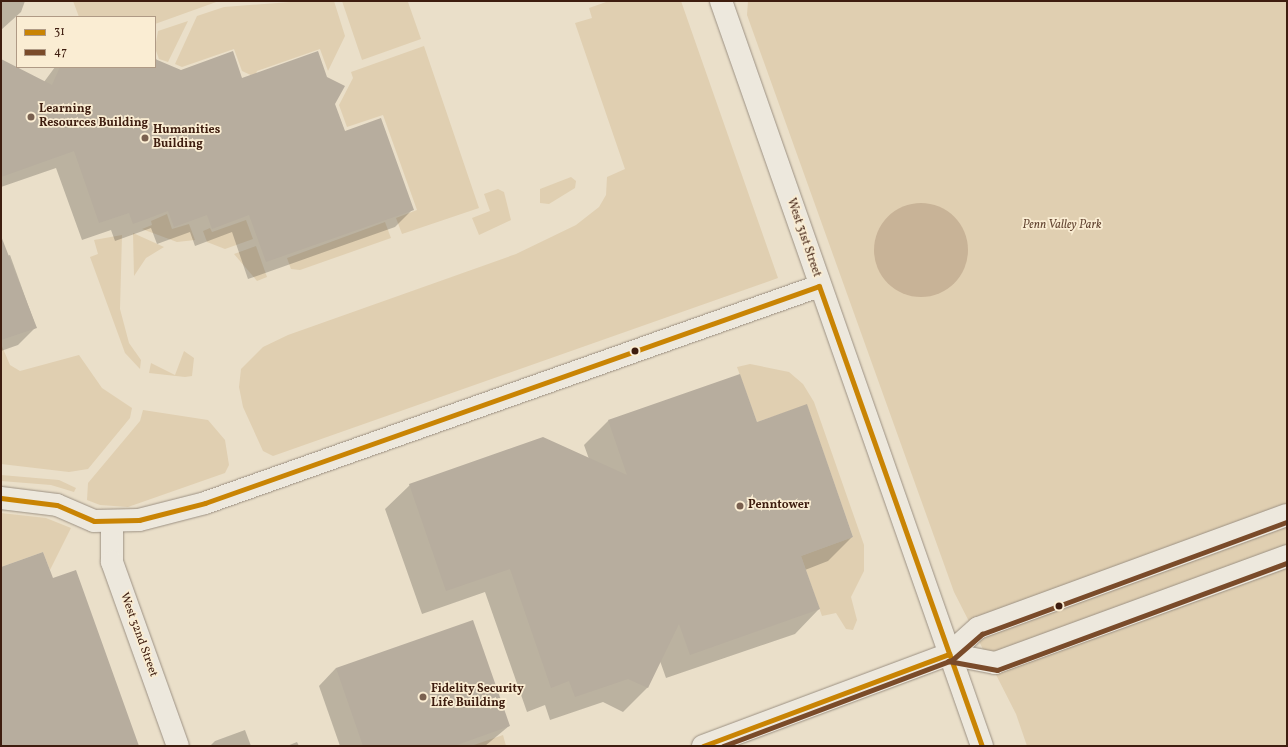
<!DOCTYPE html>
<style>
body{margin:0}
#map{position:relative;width:1288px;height:747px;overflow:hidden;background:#eadfc9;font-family:Vollkorn,serif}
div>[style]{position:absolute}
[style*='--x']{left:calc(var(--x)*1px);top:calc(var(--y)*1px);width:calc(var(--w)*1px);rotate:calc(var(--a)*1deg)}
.green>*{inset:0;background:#e0cfb1}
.water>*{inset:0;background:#c8b397}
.round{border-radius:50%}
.shadow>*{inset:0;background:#0003}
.building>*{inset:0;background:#b7ad9e}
.roads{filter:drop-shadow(0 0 1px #9c9183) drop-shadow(0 0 1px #9c9183)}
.minor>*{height:22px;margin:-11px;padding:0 11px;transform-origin:11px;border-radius:11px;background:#ede8dd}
.secondary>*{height:22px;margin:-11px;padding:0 11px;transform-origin:11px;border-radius:11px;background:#ede8dd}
.bus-1>*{height:5px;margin:-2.5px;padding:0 2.5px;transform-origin:2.5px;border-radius:2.5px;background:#c98404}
.bus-2>*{height:5px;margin:-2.5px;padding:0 2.5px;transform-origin:2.5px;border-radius:2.5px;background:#7a4b2a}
.dots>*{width:11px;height:11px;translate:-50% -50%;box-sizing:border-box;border:2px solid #faedd3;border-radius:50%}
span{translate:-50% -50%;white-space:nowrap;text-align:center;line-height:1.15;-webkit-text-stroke:3.5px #faedd3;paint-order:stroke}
.poi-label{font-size:12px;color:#3e1d0f;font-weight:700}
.left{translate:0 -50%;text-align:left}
.park-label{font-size:12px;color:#644633;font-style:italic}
.street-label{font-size:12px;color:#3e1d0f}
.frame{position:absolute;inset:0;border:2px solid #3e1d0f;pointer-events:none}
.legend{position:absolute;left:16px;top:16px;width:140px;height:52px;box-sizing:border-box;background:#faedd3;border:1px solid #af9a85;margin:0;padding:5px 7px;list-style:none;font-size:12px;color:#3e1d0f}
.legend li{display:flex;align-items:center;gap:8px;height:20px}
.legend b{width:20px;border:1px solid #af9a85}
</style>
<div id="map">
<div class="green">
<div style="clip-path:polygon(73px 1px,219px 1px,155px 24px,155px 17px,79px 17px)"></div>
<div style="clip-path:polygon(304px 1px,334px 1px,345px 36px,328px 71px,320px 49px,257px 71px,255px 77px,242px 71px,234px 49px,182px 67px,175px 64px,197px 16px,224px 7px)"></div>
<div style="clip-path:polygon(342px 1px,408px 2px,421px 39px,362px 60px)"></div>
<div style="clip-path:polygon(609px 1px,681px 1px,778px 278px,273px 456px,263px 451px,243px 407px,239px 387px,241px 369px,263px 347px,288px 335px,516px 254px,576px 225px,599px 207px,606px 195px,607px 177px,625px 169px,575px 23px,592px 18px,589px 8px)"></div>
<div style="clip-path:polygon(748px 1px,1287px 1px,1287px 746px,1027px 746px,1016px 714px,954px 592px,747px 15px)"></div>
<div style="clip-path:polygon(188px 21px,168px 62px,159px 59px,155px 48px,158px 31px)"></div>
<div style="clip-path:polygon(424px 46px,479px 208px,402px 234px,396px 218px,417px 210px,383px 115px,347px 127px,339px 105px,353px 78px,351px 72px)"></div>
<div style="clip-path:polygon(571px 177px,576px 181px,575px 188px,549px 204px,540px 203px,540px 189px)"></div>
<div style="clip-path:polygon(498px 189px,504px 192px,511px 220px,479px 235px,472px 218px,490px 211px,484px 194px)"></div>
<div style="clip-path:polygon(167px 214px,172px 229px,189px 224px,195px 240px,177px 242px,142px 229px,152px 225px,151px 221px)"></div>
<div style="clip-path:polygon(246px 220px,253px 239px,225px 249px,207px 242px,203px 231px,210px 228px,212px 232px)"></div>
<div style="clip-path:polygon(385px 222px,391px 238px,300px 270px,291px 269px,287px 258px)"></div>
<div style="clip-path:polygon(133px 233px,164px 247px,146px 258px,134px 276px)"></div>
<div style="clip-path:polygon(122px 235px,120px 309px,129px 343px,141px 360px,140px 369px,125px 353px,90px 257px,98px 254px,94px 240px)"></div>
<div style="clip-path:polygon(256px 246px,267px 277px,257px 281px,234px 254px)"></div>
<div style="clip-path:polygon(1px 344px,10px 365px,20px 371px,79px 355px,102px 388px,132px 408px,130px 418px,88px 469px,69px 472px,1px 464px)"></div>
<div style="clip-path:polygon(184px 351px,194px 358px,192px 376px,185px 377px,149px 373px,151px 363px,175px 375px)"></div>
<div style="clip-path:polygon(750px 364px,789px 372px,803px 384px,814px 402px,864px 545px,864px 571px,851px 597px,857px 620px,853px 630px,846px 629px,836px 613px,822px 616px,801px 556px,853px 537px,807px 405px,757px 422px,737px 367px)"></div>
<div style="clip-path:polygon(143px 410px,208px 420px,225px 440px,229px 465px,225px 473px,128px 507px,100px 505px,87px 500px,88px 483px,140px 421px)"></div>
<div style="clip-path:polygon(1px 475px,59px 480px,76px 488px,74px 492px,51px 485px,1px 481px)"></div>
<div style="clip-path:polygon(1px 513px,46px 518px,71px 528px,50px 570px,43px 552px,1px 567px)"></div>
<div style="clip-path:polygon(503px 735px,506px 746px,471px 746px)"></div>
</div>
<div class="water">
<div class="round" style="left:874px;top:203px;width:94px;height:94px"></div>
</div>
<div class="shadow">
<div style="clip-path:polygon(1px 1px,25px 1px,21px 12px,1px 30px)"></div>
<div style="clip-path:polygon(155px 56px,157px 61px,181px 71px,241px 79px,334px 104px,345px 132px,413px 209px,395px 227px,248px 279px,232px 232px,195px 246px,190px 232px,157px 244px,151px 228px,115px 241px,111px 230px,82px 240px,56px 168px,1px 187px,1px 60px,44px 82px,55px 67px,155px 67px)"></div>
<div style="clip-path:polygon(10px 255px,36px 327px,18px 345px,1px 351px,1px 258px)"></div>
<div style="clip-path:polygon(608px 421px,756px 423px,852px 537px,828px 561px,805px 570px,819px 609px,795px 634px,666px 678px,660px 661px,647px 688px,623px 712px,603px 702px,550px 720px,545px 705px,527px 712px,485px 592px,422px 614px,385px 509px,410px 485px,589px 459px,584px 445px)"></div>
<div style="clip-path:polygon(336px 668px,509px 726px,485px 746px,340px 746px,319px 686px)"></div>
<div style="clip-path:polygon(245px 730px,251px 746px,210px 746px,215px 741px)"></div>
<div style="clip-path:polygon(297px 742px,299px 746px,287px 746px)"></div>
</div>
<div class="building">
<div style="clip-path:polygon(233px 51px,242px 78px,318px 51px,327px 77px,345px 86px,335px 104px,345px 131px,381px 118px,414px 210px,266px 262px,249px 215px,212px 229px,207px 215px,174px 227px,168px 211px,133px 224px,129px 213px,99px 223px,74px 151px,1px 177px,1px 59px,52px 85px,60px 67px,155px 67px,155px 59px,181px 70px)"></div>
<div style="clip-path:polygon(1px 236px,37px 328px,1px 340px)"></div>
<div style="clip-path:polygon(740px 374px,757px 422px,807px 404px,853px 537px,801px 556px,820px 609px,690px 655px,679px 624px,648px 688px,628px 679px,575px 697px,569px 681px,551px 688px,510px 569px,446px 591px,409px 484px,543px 437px,627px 475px,608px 420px)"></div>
<div style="clip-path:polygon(43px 552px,53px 578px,76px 570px,139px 746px,1px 746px,1px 567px)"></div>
<div style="clip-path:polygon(473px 620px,510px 726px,454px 746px,363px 746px,336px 668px)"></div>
</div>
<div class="roads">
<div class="minor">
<div style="--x:1;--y:498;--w:56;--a:7.1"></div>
<div style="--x:57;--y:505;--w:40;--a:23.4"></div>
<div style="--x:94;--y:521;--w:45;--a:-1.3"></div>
<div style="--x:139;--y:520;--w:68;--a:-14.4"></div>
<div style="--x:205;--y:503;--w:651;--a:-19.46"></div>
<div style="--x:112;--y:521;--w:41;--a:90"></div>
<div style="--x:112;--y:562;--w:195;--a:70.3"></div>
</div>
<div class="secondary">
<div style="--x:721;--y:1;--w:789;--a:70.69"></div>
<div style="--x:949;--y:654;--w:47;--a:11.1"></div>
<div style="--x:995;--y:663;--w:311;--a:-20.1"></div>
<div style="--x:703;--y:746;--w:263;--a:-20.5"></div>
<div style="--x:949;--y:654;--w:39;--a:-42"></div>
<div style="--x:978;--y:628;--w:329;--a:-20.1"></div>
</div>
</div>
<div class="bus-1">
<div style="--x:819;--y:286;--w:488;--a:70.5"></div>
<div style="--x:1;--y:498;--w:56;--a:7.1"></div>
<div style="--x:57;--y:505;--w:40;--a:23.4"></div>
<div style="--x:94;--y:521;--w:45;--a:-1.3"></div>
<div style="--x:139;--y:520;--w:68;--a:-14.4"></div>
<div style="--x:205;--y:503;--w:651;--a:-19.46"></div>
<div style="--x:703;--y:746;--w:263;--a:-20.5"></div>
</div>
<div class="bus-2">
<div style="--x:948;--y:661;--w:50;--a:10.4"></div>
<div style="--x:997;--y:670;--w:309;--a:-20.3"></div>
<div style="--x:723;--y:746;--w:245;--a:-20.6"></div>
<div style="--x:952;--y:660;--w:40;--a:-41"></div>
<div style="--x:982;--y:634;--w:325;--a:-20.2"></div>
</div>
<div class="dots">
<div style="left:31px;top:117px;background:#7a6150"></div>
<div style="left:145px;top:138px;background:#7a6150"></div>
<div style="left:635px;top:351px;background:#3e1d0f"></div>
<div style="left:740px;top:506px;background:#7a6150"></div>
<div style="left:1059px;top:606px;background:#3e1d0f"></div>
<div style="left:423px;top:697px;background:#7a6150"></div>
</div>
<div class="poi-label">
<span class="left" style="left:39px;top:117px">Learning<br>Resources Building</span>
<span class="left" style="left:153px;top:138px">Humanities<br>Building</span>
<span class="left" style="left:748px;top:506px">Penntower</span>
<span class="left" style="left:431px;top:697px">Fidelity Security<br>Life Building</span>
</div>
<div class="park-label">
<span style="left:1062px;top:226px">Penn Valley Park</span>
</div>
<div class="street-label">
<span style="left:803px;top:238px;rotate:71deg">West 31st Street</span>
<span style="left:138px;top:635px;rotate:70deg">West 32nd Street</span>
</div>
<div class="frame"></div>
<ul class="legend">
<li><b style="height:5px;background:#c98404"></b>31</li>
<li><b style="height:5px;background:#7a4b2a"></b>47</li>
</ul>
</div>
